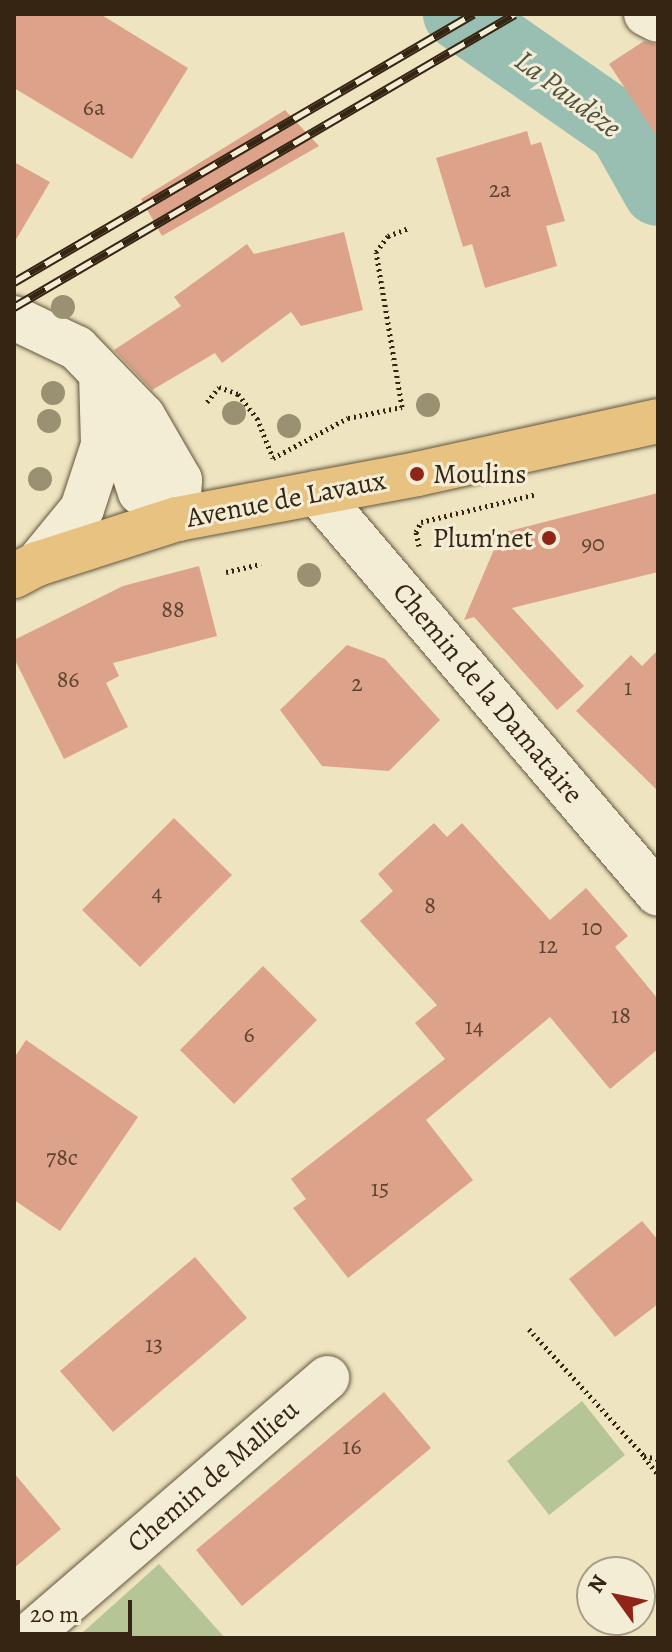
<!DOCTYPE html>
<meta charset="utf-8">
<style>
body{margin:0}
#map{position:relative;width:672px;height:1652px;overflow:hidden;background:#eee4c0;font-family:Alegreya,serif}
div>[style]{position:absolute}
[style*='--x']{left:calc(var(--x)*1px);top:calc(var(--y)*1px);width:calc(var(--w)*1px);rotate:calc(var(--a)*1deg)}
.green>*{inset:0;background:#b5c595}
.river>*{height:70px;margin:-35px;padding:0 35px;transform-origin:35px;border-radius:35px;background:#99bfb2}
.building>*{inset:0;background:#dda38a}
.path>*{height:5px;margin-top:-2.5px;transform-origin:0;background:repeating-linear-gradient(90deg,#352512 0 2px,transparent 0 6px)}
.roads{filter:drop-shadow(0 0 2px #63553e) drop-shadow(0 0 2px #63553e)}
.minor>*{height:44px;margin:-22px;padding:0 22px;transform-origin:22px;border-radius:22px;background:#f4edd6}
.major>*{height:44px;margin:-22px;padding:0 22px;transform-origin:22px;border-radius:22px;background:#e7c280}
.rail>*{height:9px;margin-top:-4.5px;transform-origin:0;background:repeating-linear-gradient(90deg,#f4edd6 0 18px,#352512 0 36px);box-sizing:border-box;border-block:2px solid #352512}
.trees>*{width:24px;height:24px;margin:-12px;border-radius:50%;background:#9a9172}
.dots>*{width:22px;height:22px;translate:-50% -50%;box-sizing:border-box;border:4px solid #f4edd6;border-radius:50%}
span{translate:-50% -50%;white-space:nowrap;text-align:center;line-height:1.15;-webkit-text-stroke:6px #f4edd6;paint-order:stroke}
.number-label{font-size:24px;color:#5f4430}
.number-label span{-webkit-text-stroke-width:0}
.poi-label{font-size:28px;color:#352512}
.left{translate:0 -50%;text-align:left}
.right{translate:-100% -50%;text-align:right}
.street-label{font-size:28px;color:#352512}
.water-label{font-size:30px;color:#535342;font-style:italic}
.frame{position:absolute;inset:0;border:16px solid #352512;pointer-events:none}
.north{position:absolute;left:576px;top:1556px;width:80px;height:80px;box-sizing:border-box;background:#f4edd6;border:2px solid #a89d88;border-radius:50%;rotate:303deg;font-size:22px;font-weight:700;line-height:32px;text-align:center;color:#352512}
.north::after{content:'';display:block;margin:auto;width:28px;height:36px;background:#8f2418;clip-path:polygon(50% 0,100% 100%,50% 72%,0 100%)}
.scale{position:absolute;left:16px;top:1600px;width:116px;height:36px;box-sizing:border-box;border:4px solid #352512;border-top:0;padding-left:10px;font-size:24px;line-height:28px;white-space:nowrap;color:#352512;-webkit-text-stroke:6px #f4edd6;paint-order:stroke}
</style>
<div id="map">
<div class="green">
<div style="clip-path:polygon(582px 1401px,625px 1455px,549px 1515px,507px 1461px)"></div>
<div style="clip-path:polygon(159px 1564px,225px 1638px,84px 1638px,81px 1634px)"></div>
</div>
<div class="river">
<div style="--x:458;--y:14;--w:201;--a:34.9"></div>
<div style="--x:623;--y:129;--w:71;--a:60.6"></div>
</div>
<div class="building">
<div style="clip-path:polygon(14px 14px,100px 14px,188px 68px,132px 159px,14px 88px)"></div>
<div style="clip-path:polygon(644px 41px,658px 45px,658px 138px,609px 64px)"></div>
<div style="clip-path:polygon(285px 110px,319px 146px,162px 236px,141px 199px)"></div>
<div style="clip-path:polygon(527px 131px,531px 145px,541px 142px,565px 221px,546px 226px,557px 266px,485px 288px,472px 244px,463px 247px,436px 158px)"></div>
<div style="clip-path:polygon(14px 162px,50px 182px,14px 243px)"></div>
<div style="clip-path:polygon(344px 232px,363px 310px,301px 326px,291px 312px,222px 363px,215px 353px,152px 390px,114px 350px,181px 306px,174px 297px,247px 244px,254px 254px)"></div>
<div style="clip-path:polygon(658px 493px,658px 572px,512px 608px,584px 686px,557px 710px,474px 617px,464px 620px,501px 533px)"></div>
<div style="clip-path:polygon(199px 566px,217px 636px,113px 663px,119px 676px,106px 683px,128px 727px,64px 759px,14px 658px,14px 640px,123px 586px)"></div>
<div style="clip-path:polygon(347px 645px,385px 659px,440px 720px,389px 771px,322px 766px,280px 710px)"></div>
<div style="clip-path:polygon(658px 650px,658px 791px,576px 711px,631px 655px,642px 666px)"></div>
<div style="clip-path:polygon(174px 818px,232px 875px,140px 967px,82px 910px)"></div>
<div style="clip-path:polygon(434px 823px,447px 837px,462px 823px,550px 920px,586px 888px,628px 936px,615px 947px,658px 999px,658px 1049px,610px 1089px,550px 1017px,426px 1120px,473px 1180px,348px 1278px,293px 1208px,306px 1199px,291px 1179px,445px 1059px,415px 1023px,437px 1005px,360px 921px,393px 891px,378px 874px)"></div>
<div style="clip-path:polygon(263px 966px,317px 1020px,234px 1104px,180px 1050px)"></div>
<div style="clip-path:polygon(26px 1040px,138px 1117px,60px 1231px,14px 1200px,14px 1058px)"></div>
<div style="clip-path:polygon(642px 1221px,658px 1240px,658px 1304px,615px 1337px,569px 1279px)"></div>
<div style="clip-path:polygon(195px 1257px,247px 1318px,113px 1432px,60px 1371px)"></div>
<div style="clip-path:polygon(384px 1392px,431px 1448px,242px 1606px,196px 1550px)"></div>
<div style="clip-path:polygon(14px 1473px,61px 1529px,14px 1568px)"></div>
</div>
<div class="path">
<div style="--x:207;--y:402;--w:19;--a:-51"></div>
<div style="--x:219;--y:387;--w:20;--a:20"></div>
<div style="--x:238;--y:394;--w:31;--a:52"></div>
<div style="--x:257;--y:418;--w:43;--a:68.2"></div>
<div style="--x:273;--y:458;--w:85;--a:-28.1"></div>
<div style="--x:348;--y:418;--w:55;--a:-11.5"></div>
<div style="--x:402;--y:407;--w:157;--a:-99.5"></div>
<div style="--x:376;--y:252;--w:20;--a:-53"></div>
<div style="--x:388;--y:236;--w:22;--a:-21"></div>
<div style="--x:419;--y:546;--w:14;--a:-102"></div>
<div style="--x:416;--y:532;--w:11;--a:-63"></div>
<div style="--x:421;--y:522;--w:119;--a:-13.6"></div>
<div style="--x:226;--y:572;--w:36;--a:-13"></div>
<div style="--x:529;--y:1329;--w:171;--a:47.8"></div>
<div style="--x:644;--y:1456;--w:14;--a:12"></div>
<div style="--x:644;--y:1457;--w:22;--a:51"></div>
</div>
<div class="roads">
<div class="minor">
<div style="--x:646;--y:14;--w:13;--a:27"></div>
<div style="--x:14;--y:318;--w:70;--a:25.5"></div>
<div style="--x:77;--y:348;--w:95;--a:45.9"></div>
<div style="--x:143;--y:416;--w:74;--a:60"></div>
<div style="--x:180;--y:480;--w:39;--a:94"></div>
<div style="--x:111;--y:405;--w:92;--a:71.6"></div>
<div style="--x:140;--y:492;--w:46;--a:36.1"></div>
<div style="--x:317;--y:493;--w:526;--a:49.62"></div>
<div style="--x:37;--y:564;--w:71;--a:-50.7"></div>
<div style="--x:82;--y:509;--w:67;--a:-71.8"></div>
<div style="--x:103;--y:445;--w:71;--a:-91.6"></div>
<div style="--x:26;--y:1638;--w:398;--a:-40.8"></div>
</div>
<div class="major">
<div style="--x:14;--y:576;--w:26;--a:-28"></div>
<div style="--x:37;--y:564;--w:147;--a:-17.8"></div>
<div style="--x:177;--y:519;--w:244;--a:-10.6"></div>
<div style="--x:417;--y:474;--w:247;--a:-12.4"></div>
</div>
</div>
<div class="rail">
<div style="--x:14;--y:282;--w:532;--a:-30.28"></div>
<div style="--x:14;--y:307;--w:580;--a:-30.32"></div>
</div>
<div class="trees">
<div style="left:63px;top:307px"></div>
<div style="left:53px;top:393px"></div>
<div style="left:428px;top:405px"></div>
<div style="left:234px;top:413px"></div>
<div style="left:49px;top:421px"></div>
<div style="left:289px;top:426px"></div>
<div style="left:40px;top:479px"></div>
<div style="left:309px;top:575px"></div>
</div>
<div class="dots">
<div style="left:417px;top:474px;background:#8f2418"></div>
<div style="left:549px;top:538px;background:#8f2418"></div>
</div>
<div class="number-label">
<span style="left:94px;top:108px">6a</span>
<span style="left:500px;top:190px">2a</span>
<span style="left:593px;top:544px">90</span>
<span style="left:173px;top:610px">88</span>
<span style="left:68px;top:680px">86</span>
<span style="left:357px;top:684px">2</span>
<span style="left:628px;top:688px">1</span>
<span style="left:157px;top:893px">4</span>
<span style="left:430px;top:906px">8</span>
<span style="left:592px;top:928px">10</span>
<span style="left:548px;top:946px">12</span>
<span style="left:621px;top:1016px">18</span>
<span style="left:474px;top:1027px">14</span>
<span style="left:249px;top:1035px">6</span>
<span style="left:62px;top:1158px">78c</span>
<span style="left:380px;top:1189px">15</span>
<span style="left:154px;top:1345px">13</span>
<span style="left:352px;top:1447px">16</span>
</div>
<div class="poi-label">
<span class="left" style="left:433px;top:474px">Moulins</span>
<span class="right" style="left:533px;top:538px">Plum'net</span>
</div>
<div class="street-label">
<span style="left:286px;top:499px;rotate:-11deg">Avenue de Lavaux</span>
<span style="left:488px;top:693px;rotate:50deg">Chemin de la Damataire</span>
<span style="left:213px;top:1476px;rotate:-41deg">Chemin de Mallieu</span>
</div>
<div class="water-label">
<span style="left:568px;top:94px;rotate:37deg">La Paudèze</span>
</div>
<div class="frame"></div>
<div class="north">N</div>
<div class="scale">20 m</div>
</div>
